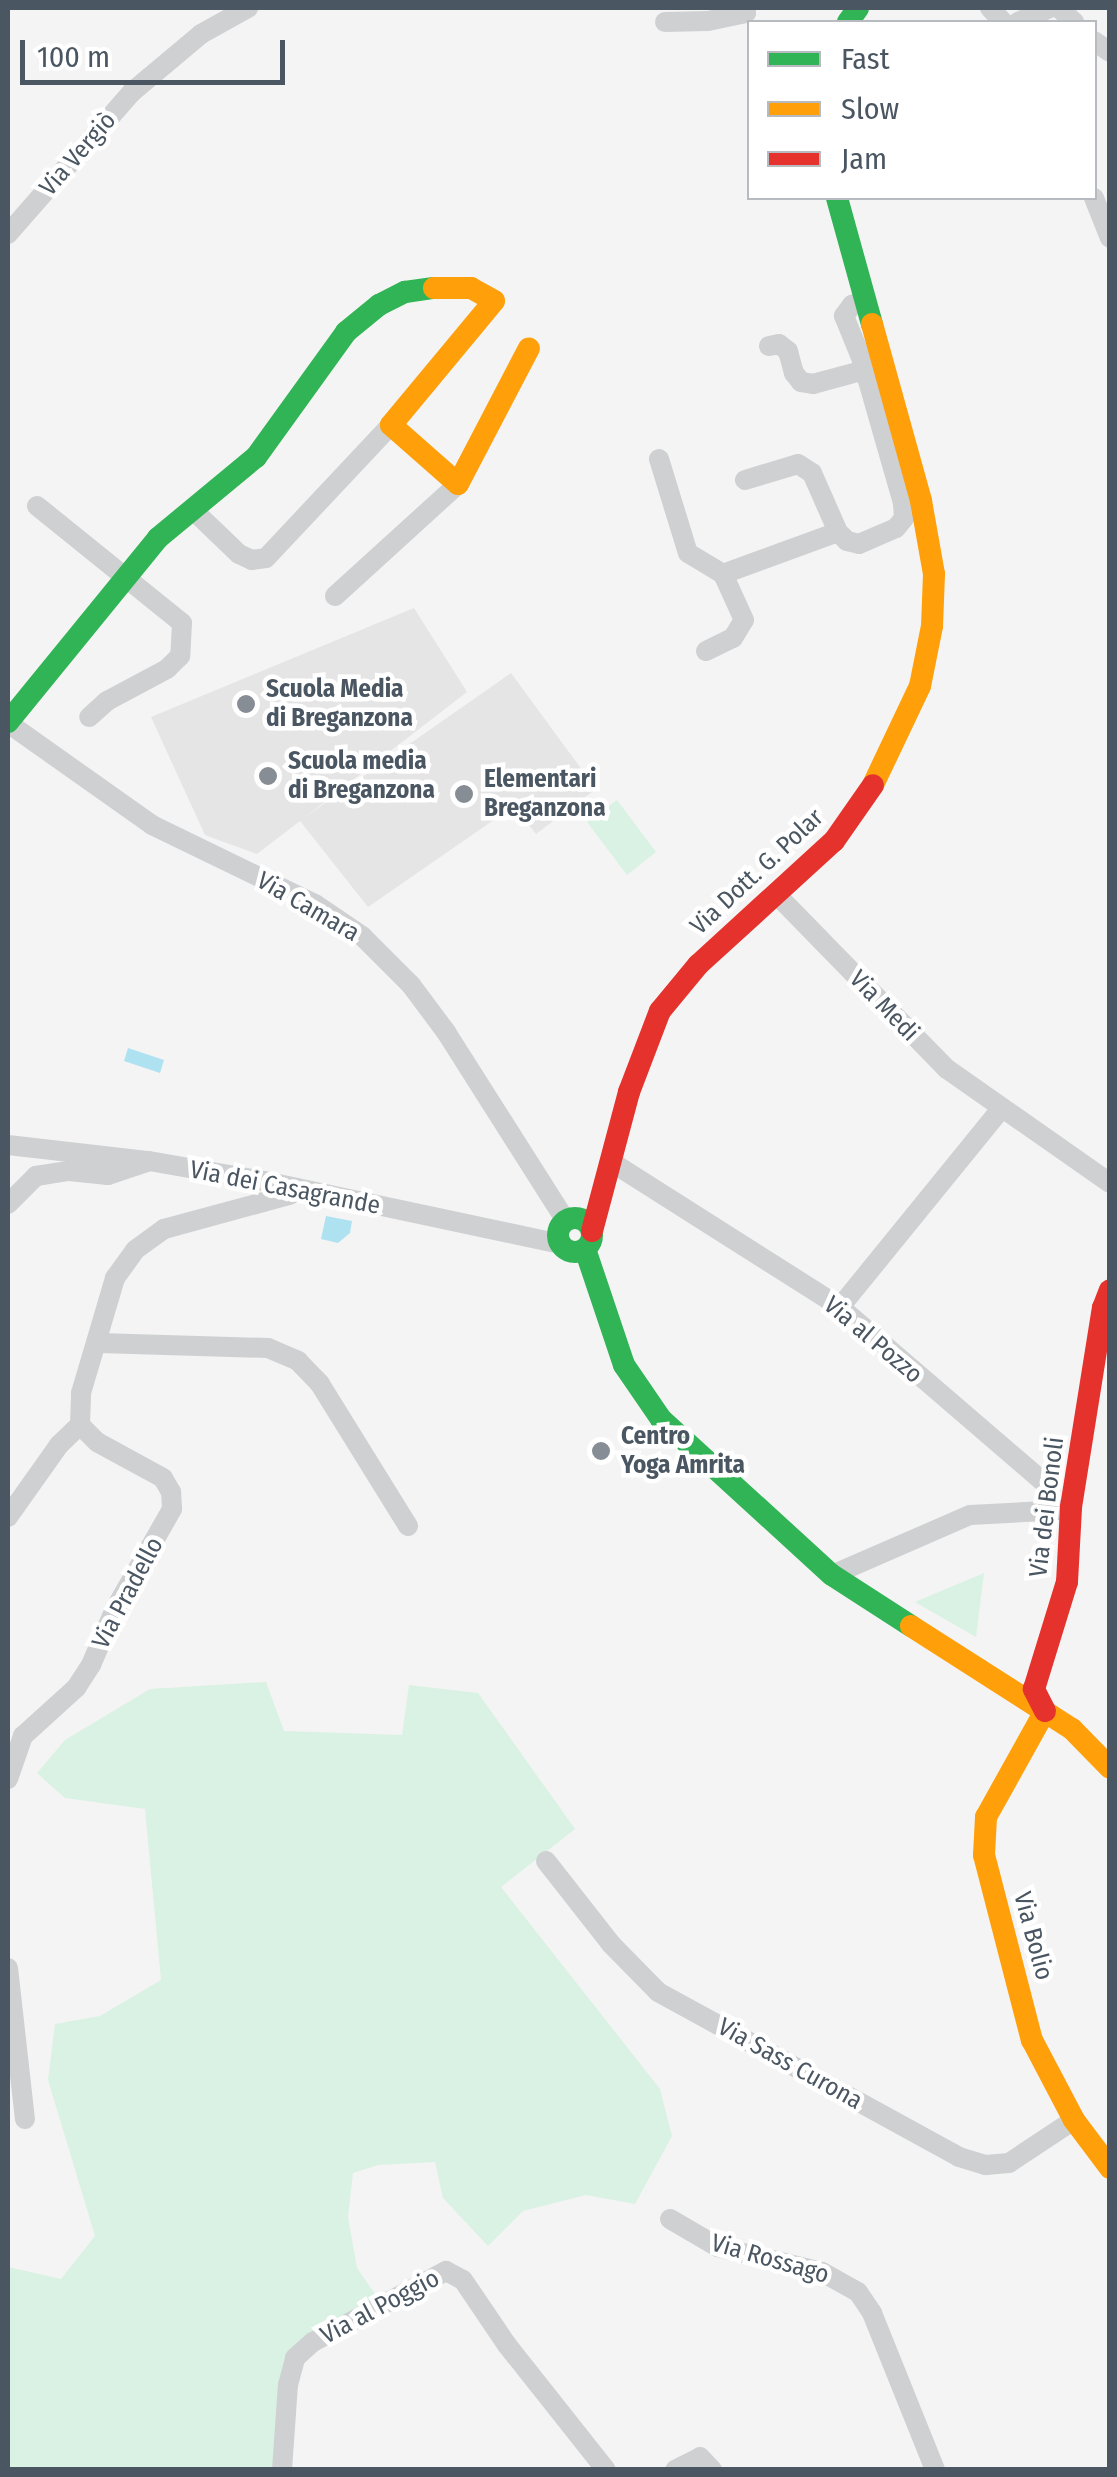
<!DOCTYPE html>
<meta charset="utf-8">
<style>
body{margin:0}
#map{position:relative;width:1117px;height:2477px;overflow:hidden;background:#f4f4f4;font-family:"Fira Sans Condensed",sans-serif}
div>[style]{position:absolute}
[style*='--x']{left:calc(var(--x)*1px);top:calc(var(--y)*1px);width:calc(var(--w)*1px);rotate:calc(var(--a)*1deg)}
.education>*{inset:0;background:#e6e5e6}
.green>*{inset:0;background:#d9f2e3}
.water>*{inset:0;background:#aee2f0}
.street>*{height:20px;margin:-10px;padding:0 10px;transform-origin:10px;border-radius:10px;background:#ced0d2}
.fast>*{height:22px;margin:-11px;padding:0 11px;transform-origin:11px;border-radius:11px;background:#30b455}
.fast>.ring{margin:-11px;padding:0;box-sizing:content-box;background:none;border:22px solid #30b455;border-radius:50%}
.slow>*{height:22px;margin:-11px;padding:0 11px;transform-origin:11px;border-radius:11px;background:#ff9f0a}
.jam>*{height:22px;margin:-11px;padding:0 11px;transform-origin:11px;border-radius:11px;background:#e5322d}
.dots>*{width:28px;height:28px;translate:-50% -50%;box-sizing:border-box;border:5px solid #fff;border-radius:50%}
span{translate:-50% -50%;white-space:nowrap;text-align:center;line-height:1.15;-webkit-text-stroke:9px #fff;paint-order:stroke}
.street-label{font-size:25px;color:#4a5661}
.poi-label{font-size:25px;color:#4a5661;font-weight:700}
.left{translate:0 -50%;text-align:left}
.frame{position:absolute;inset:0;border:10px solid #4a5661;pointer-events:none}
.legend{position:absolute;left:747px;top:20px;width:350px;height:180px;box-sizing:border-box;background:#fff;border:2px solid #b7bbc0;margin:0;padding:12px 18px;list-style:none;font-size:30px;color:#4a5661}
.legend li{display:flex;align-items:center;gap:20px;height:50px}
.legend b{width:50px;border:2px solid #b7bbc0}
.scale{position:absolute;left:20px;top:40px;width:265px;height:45px;box-sizing:border-box;border:5px solid #4a5661;border-top:0;padding-left:12px;font-size:30px;line-height:35px;white-space:nowrap;color:#4a5661;-webkit-text-stroke:8px #fff;paint-order:stroke}
</style>
<div id="map">
<div class="education">
<div style="clip-path:polygon(414px 608px,467px 692px,305px 817px,511px 673px,596px 789px,536px 834px,514px 806px,368px 907px,300px 821px,257px 854px,205px 835px,151px 717px)"></div>
</div>
<div class="green">
<div style="clip-path:polygon(617px 800px,656px 852px,627px 875px,587px 822px)"></div>
<div style="clip-path:polygon(984px 1573px,976px 1637px,915px 1602px)"></div>
<div style="clip-path:polygon(266px 1682px,284px 1731px,402px 1735px,409px 1685px,478px 1693px,575px 1829px,501px 1887px,660px 2089px,672px 2136px,635px 2204px,586px 2195px,523px 2211px,488px 2246px,443px 2198px,435px 2162px,378px 2165px,353px 2173px,348px 2217px,357px 2268px,382px 2304px,302px 2350px,282px 2469px,8px 2470px,8px 2267px,61px 2279px,95px 2236px,48px 2080px,55px 2024px,100px 2016px,161px 1980px,145px 1809px,65px 1798px,37px 1773px,65px 1740px,150px 1689px)"></div>
</div>
<div class="water">
<div style="clip-path:polygon(128px 1048px,164px 1060px,160px 1073px,124px 1061px)"></div>
<div style="clip-path:polygon(326px 1216px,352px 1221px,350px 1233px,338px 1243px,321px 1239px)"></div>
</div>
<div class="street">
<div style="--x:990;--y:8;--w:19;--a:47"></div>
<div style="--x:1059;--y:8;--w:21;--a:43"></div>
<div style="--x:665;--y:22;--w:43;--a:-1.3"></div>
<div style="--x:708;--y:21;--w:39;--a:-12"></div>
<div style="--x:1018;--y:22;--w:35;--a:-24"></div>
<div style="--x:1094;--y:41;--w:19;--a:35"></div>
<div style="--x:1094;--y:198;--w:43;--a:68.2"></div>
<div style="--x:8;--y:234;--w:189;--a:-48.9"></div>
<div style="--x:132;--y:92;--w:90;--a:-40"></div>
<div style="--x:201;--y:34;--w:54;--a:-29"></div>
<div style="--x:769;--y:346;--w:10;--a:-11"></div>
<div style="--x:779;--y:344;--w:11;--a:38"></div>
<div style="--x:788;--y:351;--w:23;--a:75"></div>
<div style="--x:794;--y:373;--w:11;--a:52"></div>
<div style="--x:801;--y:382;--w:12;--a:9"></div>
<div style="--x:813;--y:384;--w:54;--a:-15.1"></div>
<div style="--x:659;--y:459;--w:98;--a:72.9"></div>
<div style="--x:688;--y:553;--w:41;--a:31"></div>
<div style="--x:723;--y:574;--w:122;--a:-20.1"></div>
<div style="--x:838;--y:532;--w:13;--a:45"></div>
<div style="--x:847;--y:541;--w:12;--a:14"></div>
<div style="--x:859;--y:544;--w:40;--a:-23.4"></div>
<div style="--x:896;--y:528;--w:13;--a:-51"></div>
<div style="--x:904;--y:518;--w:15;--a:-94"></div>
<div style="--x:903;--y:503;--w:149;--a:-106"></div>
<div style="--x:862;--y:360;--w:48;--a:-112.2"></div>
<div style="--x:844;--y:316;--w:14;--a:-54"></div>
<div style="--x:852;--y:305;--w:13;--a:-23"></div>
<div style="--x:745;--y:480;--w:55;--a:-16.8"></div>
<div style="--x:798;--y:464;--w:17;--a:33"></div>
<div style="--x:812;--y:473;--w:64;--a:66.2"></div>
<div style="--x:37;--y:506;--w:186;--a:38.9"></div>
<div style="--x:182;--y:623;--w:33;--a:93"></div>
<div style="--x:180;--y:656;--w:18;--a:135"></div>
<div style="--x:167;--y:669;--w:68;--a:151.9"></div>
<div style="--x:107;--y:701;--w:24;--a:138"></div>
<div style="--x:192;--y:509;--w:65;--a:43.8"></div>
<div style="--x:239;--y:554;--w:14;--a:25"></div>
<div style="--x:252;--y:560;--w:14;--a:-8"></div>
<div style="--x:266;--y:558;--w:183;--a:-46.8"></div>
<div style="--x:335;--y:596;--w:166;--a:-42.3"></div>
<div style="--x:706;--y:651;--w:30;--a:-26"></div>
<div style="--x:733;--y:638;--w:21;--a:-59"></div>
<div style="--x:744;--y:620;--w:51;--a:-114.5"></div>
<div style="--x:8;--y:723;--w:176;--a:35.3"></div>
<div style="--x:152;--y:825;--w:181;--a:25.9"></div>
<div style="--x:315;--y:904;--w:57;--a:34.2"></div>
<div style="--x:362;--y:936;--w:69;--a:45"></div>
<div style="--x:411;--y:985;--w:59;--a:53.3"></div>
<div style="--x:446;--y:1032;--w:224;--a:57.6"></div>
<div style="--x:776;--y:894;--w:245;--a:45.7"></div>
<div style="--x:947;--y:1069;--w:199;--a:35"></div>
<div style="--x:8;--y:1145;--w:142;--a:6.5"></div>
<div style="--x:149;--y:1161;--w:122;--a:9.9"></div>
<div style="--x:269;--y:1182;--w:299;--a:12"></div>
<div style="--x:613;--y:1163;--w:269;--a:32.4"></div>
<div style="--x:840;--y:1307;--w:272;--a:40.7"></div>
<div style="--x:1046;--y:1484;--w:30;--a:84"></div>
<div style="--x:8;--y:1204;--w:40;--a:-45"></div>
<div style="--x:36;--y:1176;--w:33;--a:-9"></div>
<div style="--x:69;--y:1171;--w:39;--a:6"></div>
<div style="--x:108;--y:1175;--w:41;--a:-18.4"></div>
<div style="--x:840;--y:1307;--w:255;--a:-50.9"></div>
<div style="--x:99;--y:1343;--w:169;--a:1.7"></div>
<div style="--x:268;--y:1348;--w:33;--a:23"></div>
<div style="--x:298;--y:1361;--w:32;--a:46"></div>
<div style="--x:320;--y:1384;--w:167;--a:58.2"></div>
<div style="--x:8;--y:1517;--w:88;--a:-54.7"></div>
<div style="--x:59;--y:1445;--w:29;--a:-44"></div>
<div style="--x:80;--y:1425;--w:32;--a:-88"></div>
<div style="--x:81;--y:1393;--w:120;--a:-73.5"></div>
<div style="--x:115;--y:1278;--w:34;--a:-54"></div>
<div style="--x:135;--y:1250;--w:36;--a:-36"></div>
<div style="--x:164;--y:1229;--w:130;--a:-15.2"></div>
<div style="--x:289;--y:1195;--w:10;--a:-45"></div>
<div style="--x:832;--y:1575;--w:150;--a:-23.5"></div>
<div style="--x:970;--y:1515;--w:91;--a:-3.1"></div>
<div style="--x:8;--y:1779;--w:46;--a:-70.8"></div>
<div style="--x:23;--y:1736;--w:72;--a:-42.2"></div>
<div style="--x:76;--y:1688;--w:27;--a:-57"></div>
<div style="--x:91;--y:1665;--w:61;--a:-66.8"></div>
<div style="--x:115;--y:1609;--w:115;--a:-60.3"></div>
<div style="--x:172;--y:1509;--w:17;--a:-93"></div>
<div style="--x:171;--y:1492;--w:16;--a:-120"></div>
<div style="--x:163;--y:1478;--w:75;--a:-151.4"></div>
<div style="--x:97;--y:1442;--w:24;--a:-135"></div>
<div style="--x:546;--y:1861;--w:105;--a:51.9"></div>
<div style="--x:611;--y:1944;--w:67;--a:45.6"></div>
<div style="--x:658;--y:1992;--w:343;--a:28.7"></div>
<div style="--x:959;--y:2157;--w:28;--a:17"></div>
<div style="--x:986;--y:2165;--w:23;--a:-5"></div>
<div style="--x:1009;--y:2163;--w:78;--a:-33.5"></div>
<div style="--x:8;--y:1968;--w:152;--a:83.6"></div>
<div style="--x:670;--y:2219;--w:56;--a:30.3"></div>
<div style="--x:718;--y:2247;--w:107;--a:13.5"></div>
<div style="--x:822;--y:2272;--w:41;--a:29.1"></div>
<div style="--x:858;--y:2292;--w:25;--a:56"></div>
<div style="--x:872;--y:2313;--w:169;--a:68.1"></div>
<div style="--x:282;--y:2470;--w:85;--a:-86"></div>
<div style="--x:288;--y:2385;--w:28;--a:-75"></div>
<div style="--x:295;--y:2358;--w:24;--a:-42"></div>
<div style="--x:313;--y:2342;--w:151;--a:-28.1"></div>
<div style="--x:446;--y:2271;--w:19;--a:28"></div>
<div style="--x:463;--y:2280;--w:78;--a:55.9"></div>
<div style="--x:507;--y:2345;--w:159;--a:51.6"></div>
<div style="--x:675;--y:2470;--w:28;--a:-27"></div>
<div style="--x:700;--y:2457;--w:18;--a:47"></div>
</div>
<div class="fast">
<div style="--x:848;--y:22;--w:17;--a:-54"></div>
<div style="--x:837;--y:198;--w:131;--a:74.5"></div>
<div style="--x:8;--y:722;--w:237;--a:-50.8"></div>
<div style="--x:158;--y:538;--w:127;--a:-39.6"></div>
<div style="--x:256;--y:457;--w:154;--a:-54.2"></div>
<div style="--x:346;--y:332;--w:43;--a:-39.3"></div>
<div style="--x:379;--y:305;--w:29;--a:-27"></div>
<div style="--x:405;--y:292;--w:29;--a:-8"></div>
<div class="ring" style="left:558px;top:1218px;width:12px;height:12px"></div>
<div style="--x:585;--y:1249;--w:122;--a:71.4"></div>
<div style="--x:624;--y:1365;--w:65;--a:55.6"></div>
<div style="--x:661;--y:1419;--w:231;--a:42.4"></div>
<div style="--x:832;--y:1575;--w:94;--a:32.8"></div>
</div>
<div class="slow">
<div style="--x:434;--y:288;--w:37;--a:0"></div>
<div style="--x:471;--y:288;--w:26;--a:29"></div>
<div style="--x:494;--y:301;--w:161;--a:129.7"></div>
<div style="--x:391;--y:425;--w:89;--a:41.4"></div>
<div style="--x:458;--y:484;--w:153;--a:-62.4"></div>
<div style="--x:872;--y:324;--w:184;--a:74.5"></div>
<div style="--x:921;--y:501;--w:74;--a:79.9"></div>
<div style="--x:934;--y:574;--w:52;--a:92.2"></div>
<div style="--x:932;--y:626;--w:61;--a:101.3"></div>
<div style="--x:920;--y:686;--w:110;--a:115.4"></div>
<div style="--x:911;--y:1626;--w:191;--a:32.6"></div>
<div style="--x:1072;--y:1729;--w:54;--a:45.7"></div>
<div style="--x:1045;--y:1711;--w:121;--a:119.1"></div>
<div style="--x:986;--y:1817;--w:38;--a:93"></div>
<div style="--x:984;--y:1855;--w:191;--a:75.5"></div>
<div style="--x:1032;--y:2040;--w:90;--a:62.3"></div>
<div style="--x:1074;--y:2120;--w:60;--a:53.1"></div>
</div>
<div class="jam">
<div style="--x:592;--y:1231;--w:144;--a:-75.1"></div>
<div style="--x:629;--y:1092;--w:87;--a:-69.1"></div>
<div style="--x:660;--y:1011;--w:60;--a:-50.4"></div>
<div style="--x:698;--y:965;--w:184;--a:-42.4"></div>
<div style="--x:834;--y:841;--w:68;--a:-55.1"></div>
<div style="--x:1045;--y:1711;--w:25;--a:-117"></div>
<div style="--x:1034;--y:1689;--w:112;--a:-72.9"></div>
<div style="--x:1067;--y:1582;--w:75;--a:-86.9"></div>
<div style="--x:1071;--y:1507;--w:202;--a:-80.9"></div>
<div style="--x:1103;--y:1308;--w:19;--a:-69"></div>
</div>
<div class="dots">
<div style="left:246px;top:704px;background:#868d94"></div>
<div style="left:268px;top:776px;background:#868d94"></div>
<div style="left:464px;top:794px;background:#868d94"></div>
<div style="left:601px;top:1451px;background:#868d94"></div>
</div>
<div class="street-label">
<span style="left:78px;top:154px;rotate:-49deg">Via Vergiò</span>
<span style="left:757px;top:872px;rotate:-43deg">Via Dott. G. Polar</span>
<span style="left:308px;top:907px;rotate:30deg">Via Camara</span>
<span style="left:884px;top:1006px;rotate:46deg">Via Medi</span>
<span style="left:285px;top:1188px;rotate:11deg">Via dei Casagrande</span>
<span style="left:873px;top:1340px;rotate:40deg">Via al Pozzo</span>
<span style="left:1047px;top:1507px;rotate:-83deg">Via dei Bonoli</span>
<span style="left:128px;top:1593px;rotate:-62deg">Via Pradello</span>
<span style="left:1033px;top:1936px;rotate:75deg">Via Bolio</span>
<span style="left:790px;top:2064px;rotate:29deg">Via Sass Curona</span>
<span style="left:770px;top:2259px;rotate:16deg">Via Rossago</span>
<span style="left:380px;top:2307px;rotate:-28deg">Via al Poggio</span>
</div>
<div class="poi-label">
<span class="left" style="left:266px;top:704px">Scuola Media<br>di Breganzona</span>
<span class="left" style="left:288px;top:776px">Scuola media<br>di Breganzona</span>
<span class="left" style="left:484px;top:794px">Elementari<br>Breganzona</span>
<span class="left" style="left:621px;top:1451px">Centro<br>Yoga Amrita</span>
</div>
<div class="frame"></div>
<ul class="legend">
<li><b style="height:12px;background:#30b455"></b>Fast</li>
<li><b style="height:12px;background:#ff9f0a"></b>Slow</li>
<li><b style="height:12px;background:#e5322d"></b>Jam</li>
</ul>
<div class="scale">100 m</div>
</div>
